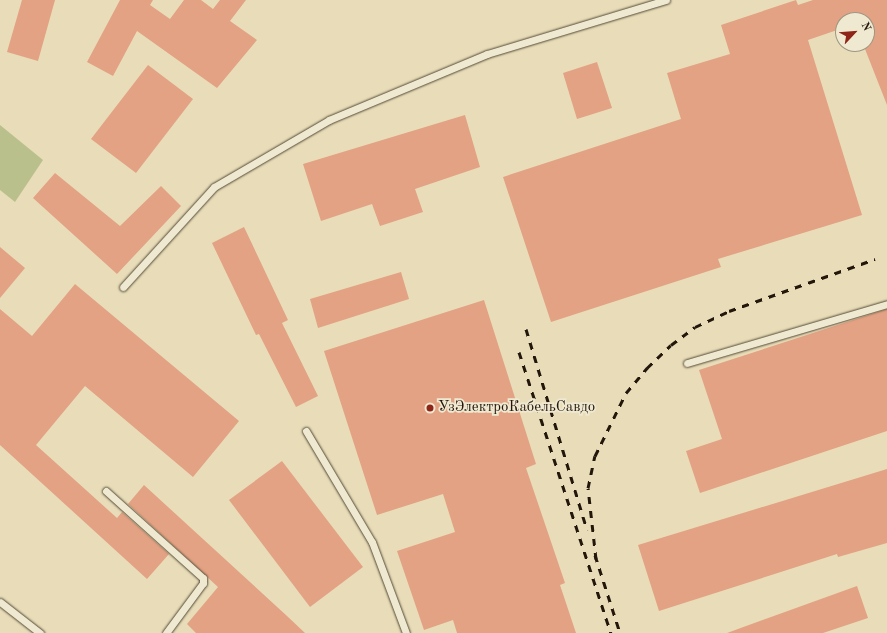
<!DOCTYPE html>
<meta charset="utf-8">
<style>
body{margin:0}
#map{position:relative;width:887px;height:633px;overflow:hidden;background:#e8ddb8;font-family:"Old Standard TT",serif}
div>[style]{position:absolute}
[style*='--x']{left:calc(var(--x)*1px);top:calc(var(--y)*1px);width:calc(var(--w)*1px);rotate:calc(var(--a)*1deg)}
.green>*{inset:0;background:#bac08c}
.building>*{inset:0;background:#e3a283}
.roads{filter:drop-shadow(0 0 1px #544836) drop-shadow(0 0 1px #544836)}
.service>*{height:7px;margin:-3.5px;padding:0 3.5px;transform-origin:3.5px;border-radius:3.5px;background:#f0e9d1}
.rail>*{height:3px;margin-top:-1.5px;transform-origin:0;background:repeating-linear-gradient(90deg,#23160b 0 7px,transparent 0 14px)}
.dots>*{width:11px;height:11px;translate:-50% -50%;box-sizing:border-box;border:2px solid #f0e9d1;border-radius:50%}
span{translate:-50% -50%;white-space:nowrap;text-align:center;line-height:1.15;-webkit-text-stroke:3.5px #f0e9d1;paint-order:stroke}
.poi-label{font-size:15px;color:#23160b}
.left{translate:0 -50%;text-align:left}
.north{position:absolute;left:835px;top:12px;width:40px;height:40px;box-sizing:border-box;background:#f0e9d1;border:1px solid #9e9582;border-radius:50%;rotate:64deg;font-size:11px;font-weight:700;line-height:16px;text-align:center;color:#23160b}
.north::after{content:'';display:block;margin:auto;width:14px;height:18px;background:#8f2418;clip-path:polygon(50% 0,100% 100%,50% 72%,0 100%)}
</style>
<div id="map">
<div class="green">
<div style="clip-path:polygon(0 125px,43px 160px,15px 202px,0 190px)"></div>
</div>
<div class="building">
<div style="clip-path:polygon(22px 0,55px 0,38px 61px,7px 52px)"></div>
<div style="clip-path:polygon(120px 0,153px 0,150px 5px,170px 19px,184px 0,201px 0,213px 9px,220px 0,246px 0,230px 21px,257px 40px,217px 88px,137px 31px,113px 76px,87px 62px)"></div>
<div style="clip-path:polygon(796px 0,798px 5px,813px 0,887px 0,887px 105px,863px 44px,867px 44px,867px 20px,843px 20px,843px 28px,808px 40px,862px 215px,718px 259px,721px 267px,551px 322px,503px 177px,681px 119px,667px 73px,730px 54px,721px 25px)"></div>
<div style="clip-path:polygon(597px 62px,612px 108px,577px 119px,563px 73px)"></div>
<div style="clip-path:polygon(148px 65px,193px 99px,136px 173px,91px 139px)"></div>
<div style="clip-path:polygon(465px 115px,480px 167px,415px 189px,423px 212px,380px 226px,372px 204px,321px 221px,303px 164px)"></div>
<div style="clip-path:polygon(55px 173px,120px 226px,161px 186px,181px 206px,117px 274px,33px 198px)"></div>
<div style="clip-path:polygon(244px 227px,288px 320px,282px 323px,318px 396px,296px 407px,259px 334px,256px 335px,212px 243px)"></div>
<div style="clip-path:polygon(0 247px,25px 268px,0 298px)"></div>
<div style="clip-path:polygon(401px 272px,409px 299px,318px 328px,310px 299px)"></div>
<div style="clip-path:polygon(75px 284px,239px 421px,193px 477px,85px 386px,36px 445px,117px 518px,122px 512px,169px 554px,147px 579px,0 445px,0 309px,32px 336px)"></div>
<div style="clip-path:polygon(484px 300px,536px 464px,526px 468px,565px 583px,560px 585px,576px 633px,457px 633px,453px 620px,424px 630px,397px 551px,455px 532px,443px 494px,377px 515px,324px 351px)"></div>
<div style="clip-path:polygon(887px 309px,887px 431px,700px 493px,686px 451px,722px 439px,699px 370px)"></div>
<div style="clip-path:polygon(282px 461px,363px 567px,310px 607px,229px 500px)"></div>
<div style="clip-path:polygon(887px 469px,887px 543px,838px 557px,837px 554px,659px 611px,638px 545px)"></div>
<div style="clip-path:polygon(144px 485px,287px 616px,305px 633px,196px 633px,187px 624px,218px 587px,128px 504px)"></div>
<div style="clip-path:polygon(857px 586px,868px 618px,823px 633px,727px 633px)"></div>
</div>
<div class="roads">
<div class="service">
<div style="--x:123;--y:287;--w:135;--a:-47.7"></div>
<div style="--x:214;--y:187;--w:133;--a:-30.2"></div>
<div style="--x:329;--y:120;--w:171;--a:-22.7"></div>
<div style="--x:487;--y:54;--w:187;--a:-16.8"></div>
<div style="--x:687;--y:363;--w:209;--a:-16.4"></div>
<div style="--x:306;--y:431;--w:129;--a:59.3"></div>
<div style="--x:372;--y:542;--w:97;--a:69.5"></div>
<div style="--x:106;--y:491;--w:130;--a:41.9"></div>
<div style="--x:203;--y:578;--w:5;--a:90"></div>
<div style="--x:203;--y:583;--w:62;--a:126.5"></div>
<div style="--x:0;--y:602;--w:51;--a:37.8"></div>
</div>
</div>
<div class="rail">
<div style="--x:526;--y:329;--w:210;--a:73.1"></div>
<div style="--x:519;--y:352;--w:296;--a:71.9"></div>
<div style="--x:595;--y:555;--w:82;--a:72.2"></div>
<div style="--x:596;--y:559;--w:71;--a:-96.4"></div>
<div style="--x:588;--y:488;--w:33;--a:-78"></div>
<div style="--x:595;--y:456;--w:70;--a:-63.8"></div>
<div style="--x:626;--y:393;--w:33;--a:-50"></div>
<div style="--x:647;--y:368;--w:33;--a:-44"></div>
<div style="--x:671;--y:345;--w:30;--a:-37"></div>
<div style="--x:695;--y:327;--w:38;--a:-25"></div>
<div style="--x:729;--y:311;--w:155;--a:-19.6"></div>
</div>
<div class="dots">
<div style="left:430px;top:408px;background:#8f2418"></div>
</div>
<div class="poi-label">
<span class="left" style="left:438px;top:408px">УзЭлектроКабельСавдо</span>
</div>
<div class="north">N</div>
</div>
